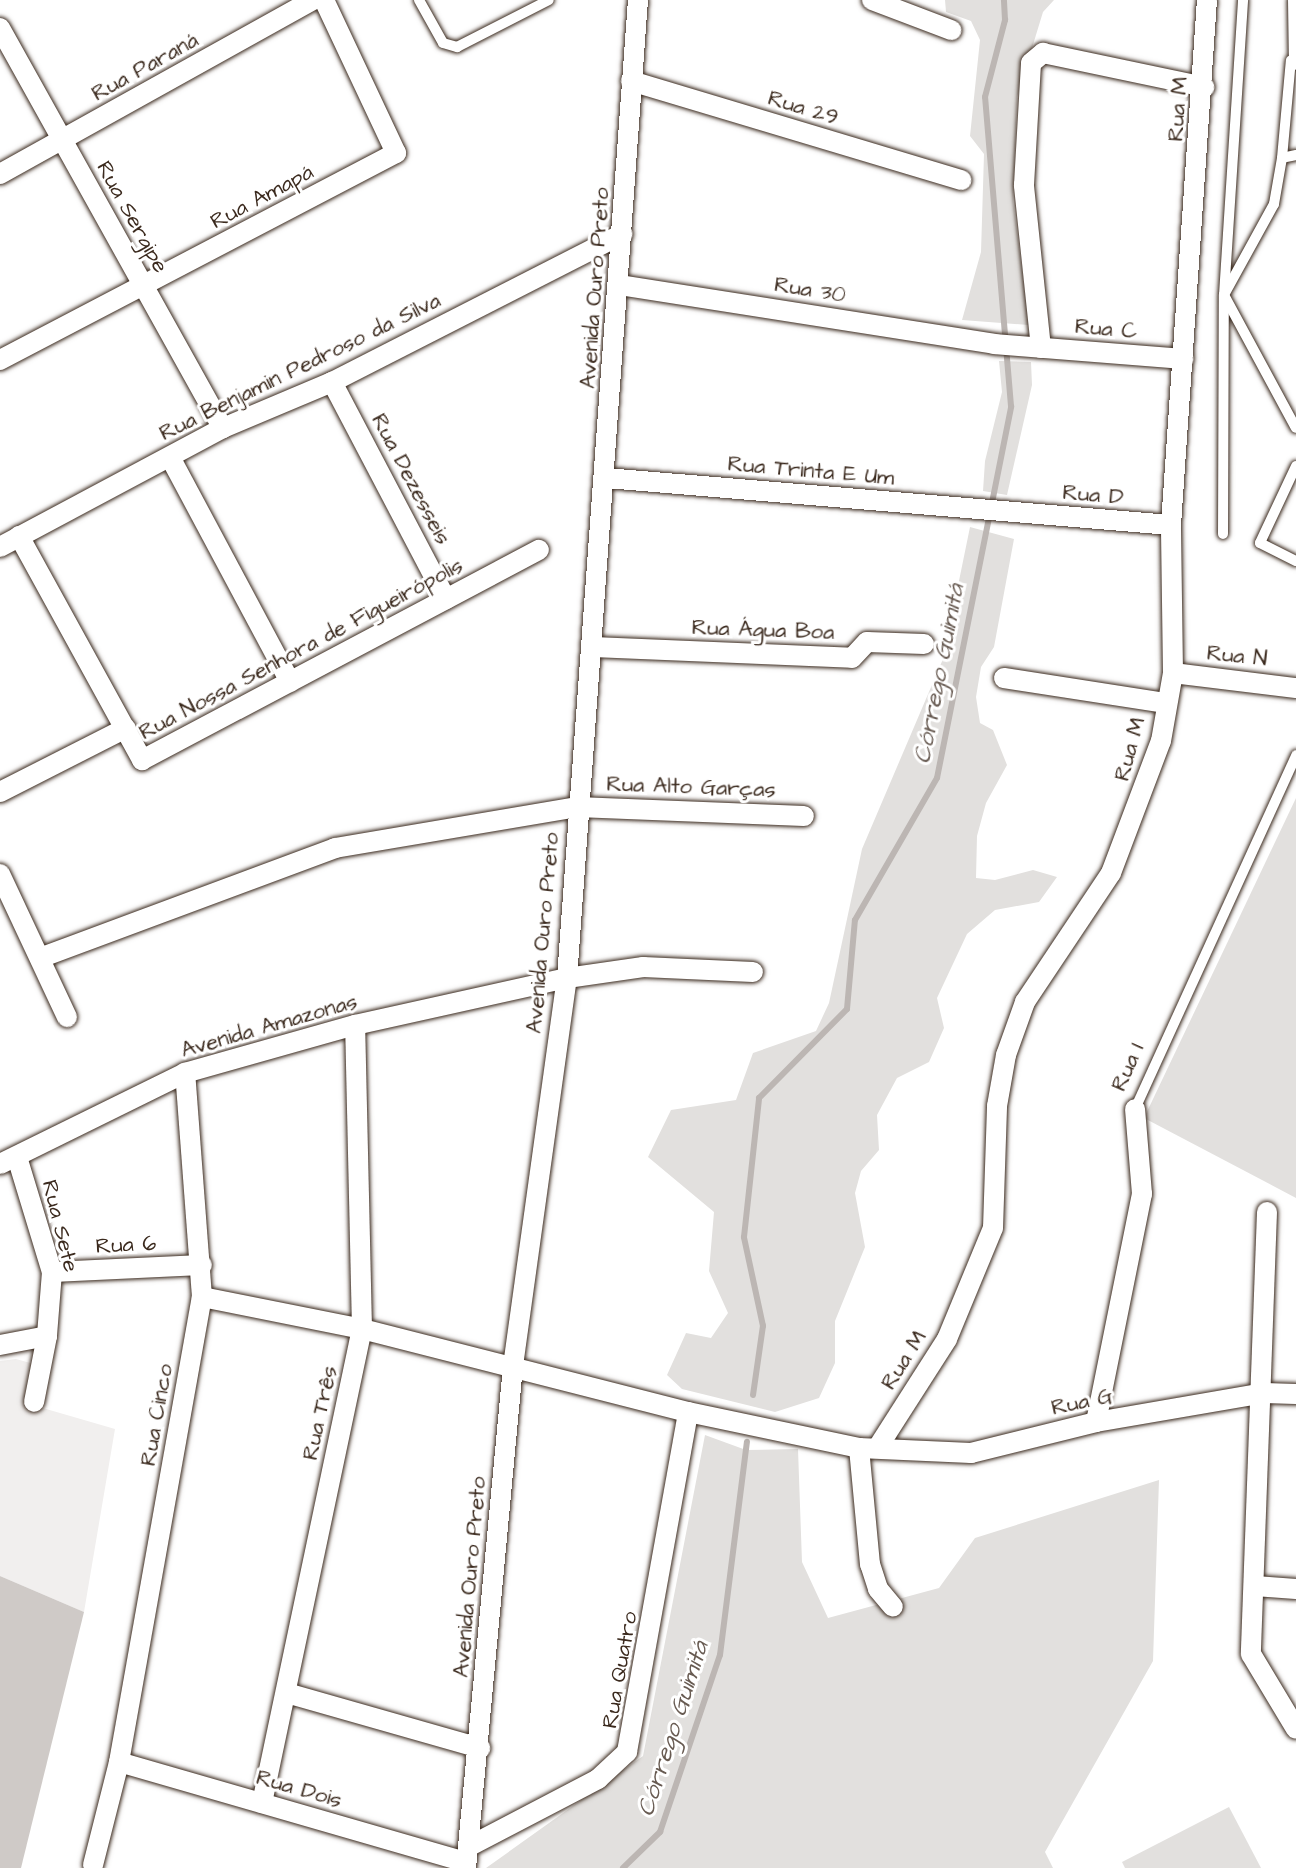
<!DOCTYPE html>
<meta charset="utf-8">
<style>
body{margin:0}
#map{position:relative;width:1296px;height:1868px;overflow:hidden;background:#fff;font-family:"Architects Daughter",sans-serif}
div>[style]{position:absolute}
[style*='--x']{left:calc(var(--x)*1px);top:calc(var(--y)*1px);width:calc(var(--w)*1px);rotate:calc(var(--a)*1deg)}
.built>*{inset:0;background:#f1efee}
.green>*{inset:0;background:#e2e0de}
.stream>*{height:6px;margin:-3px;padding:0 3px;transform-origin:3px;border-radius:3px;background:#bcb6b3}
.building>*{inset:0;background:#cfcac7}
.roads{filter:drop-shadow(0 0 2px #3b2a1e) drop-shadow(0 0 2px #3b2a1e)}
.service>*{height:10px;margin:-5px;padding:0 5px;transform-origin:5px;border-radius:5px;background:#fff}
.minor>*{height:20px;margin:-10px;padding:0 10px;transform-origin:10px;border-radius:10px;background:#fff}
span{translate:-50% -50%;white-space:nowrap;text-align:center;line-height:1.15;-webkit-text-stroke:6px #fff;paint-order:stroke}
.street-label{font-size:22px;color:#3b2a1e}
.water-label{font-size:24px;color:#685b52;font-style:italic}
</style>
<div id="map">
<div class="built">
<div style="clip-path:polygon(16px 1359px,34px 1364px,29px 1404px,115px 1429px,84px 1612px,0 1576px,0 1361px)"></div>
</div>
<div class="green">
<div style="clip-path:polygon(945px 0,1054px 0,1043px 12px,1017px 97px,1013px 201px,1029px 325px,962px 320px,981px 252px,984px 154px,970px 136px,980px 40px,971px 21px,946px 12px)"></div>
<div style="clip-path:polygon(999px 361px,1031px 362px,1032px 385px,1007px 495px,983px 491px,985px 461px,1002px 392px)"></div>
<div style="clip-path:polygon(970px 527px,1014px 539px,994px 647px,981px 667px,976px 697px,980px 723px,993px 730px,1007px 765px,986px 803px,977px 836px,976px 878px,995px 880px,1033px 870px,1057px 877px,1039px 902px,995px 910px,967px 934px,937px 998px,944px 1028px,929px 1062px,897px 1078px,877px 1115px,879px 1150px,861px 1171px,855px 1193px,865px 1247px,835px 1321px,835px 1363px,819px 1398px,775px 1412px,682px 1389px,667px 1375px,686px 1333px,711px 1338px,728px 1313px,709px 1271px,714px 1212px,648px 1157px,671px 1110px,736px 1100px,753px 1053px,816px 1031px,829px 1003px,862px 849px,943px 659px)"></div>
<div style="clip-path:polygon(1296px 798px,1296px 1198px,1144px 1118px)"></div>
<div style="clip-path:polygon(705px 1435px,746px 1450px,798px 1449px,802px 1562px,828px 1618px,939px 1588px,975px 1538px,1159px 1480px,1153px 1661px,1045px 1852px,1053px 1868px,486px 1868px,643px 1756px)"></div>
<div style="clip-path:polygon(1229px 1807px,1261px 1868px,1125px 1868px,1122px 1862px)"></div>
</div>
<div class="stream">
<div style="--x:753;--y:1395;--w:70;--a:-81.8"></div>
<div style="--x:763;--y:1326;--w:91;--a:-102.1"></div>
<div style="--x:744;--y:1237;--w:140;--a:-83.8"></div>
<div style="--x:759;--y:1098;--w:125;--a:-45.3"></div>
<div style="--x:847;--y:1009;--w:89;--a:-84.9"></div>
<div style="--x:855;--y:920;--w:164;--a:-60"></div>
<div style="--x:937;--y:778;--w:379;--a:-78.7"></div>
<div style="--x:1011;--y:406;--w:310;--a:-94.8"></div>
<div style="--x:985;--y:97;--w:80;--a:-75.4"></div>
<div style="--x:1005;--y:20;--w:20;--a:-93"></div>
<div style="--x:623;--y:1868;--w:52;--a:-44.2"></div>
<div style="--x:660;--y:1832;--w:187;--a:-71.3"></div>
<div style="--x:720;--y:1655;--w:215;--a:-82.8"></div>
</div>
<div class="building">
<div style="clip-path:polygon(0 1576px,84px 1612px,21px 1868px,0 1868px)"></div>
</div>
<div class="roads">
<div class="service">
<div style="--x:419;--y:0;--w:49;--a:60.8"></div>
<div style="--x:443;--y:43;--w:15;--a:16"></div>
<div style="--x:457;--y:47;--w:103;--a:-27.1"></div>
<div style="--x:1293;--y:0;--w:65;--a:89.1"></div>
<div style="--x:1296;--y:155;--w:14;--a:168"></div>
<div style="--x:1282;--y:158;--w:47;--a:99.9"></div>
<div style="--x:1274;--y:204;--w:104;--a:118.8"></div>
<div style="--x:1224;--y:295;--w:151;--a:61.6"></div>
<div style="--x:1282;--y:158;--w:98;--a:-84.8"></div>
<div style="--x:1296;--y:466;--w:85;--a:115.1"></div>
<div style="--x:1260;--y:543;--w:40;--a:26.6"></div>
<div style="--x:1223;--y:534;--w:239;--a:-89.8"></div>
<div style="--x:1224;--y:295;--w:296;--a:-86.3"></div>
<div style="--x:1135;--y:1109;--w:389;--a:-65.5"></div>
</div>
<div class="minor">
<div style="--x:872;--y:0;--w:85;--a:20.8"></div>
<div style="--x:0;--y:28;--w:458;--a:60.9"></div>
<div style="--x:631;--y:81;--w:345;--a:16.7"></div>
<div style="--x:0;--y:174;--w:358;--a:-29.1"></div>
<div style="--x:619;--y:285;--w:380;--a:8.9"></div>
<div style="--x:994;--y:344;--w:190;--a:4.5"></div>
<div style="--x:1041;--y:348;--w:164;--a:-96"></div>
<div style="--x:1024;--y:185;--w:122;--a:-86.7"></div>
<div style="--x:1031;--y:63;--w:16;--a:-40"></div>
<div style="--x:1043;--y:53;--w:165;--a:11.9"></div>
<div style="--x:0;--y:360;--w:447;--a:-27.6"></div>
<div style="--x:396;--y:153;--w:169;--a:-115.2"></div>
<div style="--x:332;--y:382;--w:245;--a:62.3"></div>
<div style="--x:170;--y:457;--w:255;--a:61.9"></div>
<div style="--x:606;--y:478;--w:567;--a:4.76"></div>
<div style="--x:19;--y:536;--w:256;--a:61.2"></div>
<div style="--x:142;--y:760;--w:449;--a:-27.9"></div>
<div style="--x:0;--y:547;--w:253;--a:-28.1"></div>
<div style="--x:223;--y:428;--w:118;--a:-22.9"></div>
<div style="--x:332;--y:382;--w:326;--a:-27"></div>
<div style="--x:593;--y:647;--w:259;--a:2.4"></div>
<div style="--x:852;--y:658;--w:22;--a:-47"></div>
<div style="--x:867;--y:642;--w:57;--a:2"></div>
<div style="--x:1173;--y:673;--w:124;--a:7"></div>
<div style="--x:1004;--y:678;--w:164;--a:8.8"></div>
<div style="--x:0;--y:792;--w:141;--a:-26.9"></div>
<div style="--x:0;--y:874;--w:158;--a:64.9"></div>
<div style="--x:40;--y:958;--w:315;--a:-20.4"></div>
<div style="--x:335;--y:848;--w:245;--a:-9.6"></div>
<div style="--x:577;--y:807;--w:227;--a:2.3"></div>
<div style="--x:17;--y:1157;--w:120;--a:73.1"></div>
<div style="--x:52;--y:1272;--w:64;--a:94.5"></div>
<div style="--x:47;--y:1336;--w:67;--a:101.1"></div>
<div style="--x:0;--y:1164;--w:206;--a:-26.2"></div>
<div style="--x:185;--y:1073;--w:177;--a:-15.8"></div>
<div style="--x:355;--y:1025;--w:217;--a:-12.5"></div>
<div style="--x:567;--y:978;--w:77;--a:-8.2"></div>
<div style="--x:643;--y:967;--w:110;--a:2.6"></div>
<div style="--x:1267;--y:1212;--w:442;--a:92.1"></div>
<div style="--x:1251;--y:1654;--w:87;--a:59"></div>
<div style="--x:52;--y:1272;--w:150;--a:-2.7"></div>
<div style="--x:202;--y:1297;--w:163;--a:11.3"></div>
<div style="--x:362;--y:1329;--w:336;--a:14.3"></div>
<div style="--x:688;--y:1412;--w:175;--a:11.9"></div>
<div style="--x:859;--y:1448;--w:112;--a:2.6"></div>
<div style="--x:971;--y:1453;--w:129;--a:-13.9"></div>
<div style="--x:1096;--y:1422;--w:170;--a:-9.8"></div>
<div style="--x:1264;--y:1393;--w:32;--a:2"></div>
<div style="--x:0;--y:1345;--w:48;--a:-10.8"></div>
<div style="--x:1096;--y:1422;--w:233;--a:-78.6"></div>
<div style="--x:1142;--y:1194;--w:85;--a:-94.7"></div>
<div style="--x:878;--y:1447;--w:128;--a:-57.4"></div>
<div style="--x:947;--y:1339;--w:120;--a:-67.5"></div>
<div style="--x:993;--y:1228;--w:122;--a:-88.1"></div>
<div style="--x:997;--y:1106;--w:52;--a:-80"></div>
<div style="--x:1006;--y:1055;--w:56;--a:-70.3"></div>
<div style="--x:1025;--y:1002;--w:155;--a:-56.3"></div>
<div style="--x:1111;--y:873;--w:141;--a:-69.3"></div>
<div style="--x:1161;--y:741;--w:69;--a:-80"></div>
<div style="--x:1173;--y:673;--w:148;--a:-90.8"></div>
<div style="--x:1171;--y:525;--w:526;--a:-86.08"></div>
<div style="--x:859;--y:1448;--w:117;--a:84.6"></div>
<div style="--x:870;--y:1564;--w:26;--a:72"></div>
<div style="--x:878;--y:1589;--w:23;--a:50"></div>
<div style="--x:1255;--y:1586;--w:41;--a:4.2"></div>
<div style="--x:287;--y:1693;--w:201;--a:15.9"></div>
<div style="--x:119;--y:1762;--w:361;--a:16.1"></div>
<div style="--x:262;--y:1803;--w:484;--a:-78.1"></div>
<div style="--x:362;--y:1329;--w:304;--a:-91.3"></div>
<div style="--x:468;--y:1847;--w:147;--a:-27.6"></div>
<div style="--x:598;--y:1779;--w:40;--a:-43"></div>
<div style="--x:627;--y:1752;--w:345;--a:-79.8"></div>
<div style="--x:93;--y:1865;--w:106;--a:-75.8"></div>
<div style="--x:119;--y:1762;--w:472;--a:-79.9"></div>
<div style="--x:202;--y:1297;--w:225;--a:-94.3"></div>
<div style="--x:466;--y:1868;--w:504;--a:-84.65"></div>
<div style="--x:513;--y:1366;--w:392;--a:-82.1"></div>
<div style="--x:567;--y:978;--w:981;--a:-85.85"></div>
</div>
</div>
<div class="street-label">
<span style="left:145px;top:67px;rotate:-29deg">Rua Paraná</span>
<span style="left:803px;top:108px;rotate:17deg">Rua 29</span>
<span style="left:1178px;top:109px;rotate:-86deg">Rua M</span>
<span style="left:262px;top:197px;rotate:-28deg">Rua Amapá</span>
<span style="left:132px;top:217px;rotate:61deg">Rua Sergipe</span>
<span style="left:595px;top:288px;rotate:-86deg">Avenida Ouro Preto</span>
<span style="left:810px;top:290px;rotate:9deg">Rua 30</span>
<span style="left:1106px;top:329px;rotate:5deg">Rua C</span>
<span style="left:300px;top:367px;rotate:-26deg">Rua Benjamin Pedroso da Silva</span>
<span style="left:811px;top:471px;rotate:5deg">Rua Trinta E Um</span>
<span style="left:411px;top:479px;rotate:62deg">Rua Dezesseis</span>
<span style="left:1093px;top:495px;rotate:5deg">Rua D</span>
<span style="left:763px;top:630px;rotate:2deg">Rua Água Boa</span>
<span style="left:301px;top:649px;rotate:-28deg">Rua Nossa Senhora de Figueirópolis</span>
<span style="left:1237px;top:656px;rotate:6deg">Rua N</span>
<span style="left:1130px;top:749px;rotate:-75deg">Rua M</span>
<span style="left:691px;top:787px;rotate:2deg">Rua Alto Garças</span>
<span style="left:543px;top:933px;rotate:-85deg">Avenida Ouro Preto</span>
<span style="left:269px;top:1026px;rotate:-16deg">Avenida Amazonas</span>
<span style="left:1128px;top:1067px;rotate:-66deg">Rua I</span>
<span style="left:60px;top:1226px;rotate:76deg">Rua Sete</span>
<span style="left:126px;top:1245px;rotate:-3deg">Rua 6</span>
<span style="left:904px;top:1360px;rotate:-58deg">Rua M</span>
<span style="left:1082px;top:1402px;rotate:-12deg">Rua G</span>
<span style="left:320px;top:1413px;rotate:-78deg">Rua Três</span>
<span style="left:157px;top:1415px;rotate:-80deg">Rua Cinco</span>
<span style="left:470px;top:1577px;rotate:-85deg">Avenida Ouro Preto</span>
<span style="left:620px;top:1670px;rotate:-80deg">Rua Quatro</span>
<span style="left:299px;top:1789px;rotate:16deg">Rua Dois</span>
</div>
<div class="water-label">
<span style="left:940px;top:674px;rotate:-79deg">Córrego Guimitá</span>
<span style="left:674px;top:1729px;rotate:-72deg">Córrego Guimitá</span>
</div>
</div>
